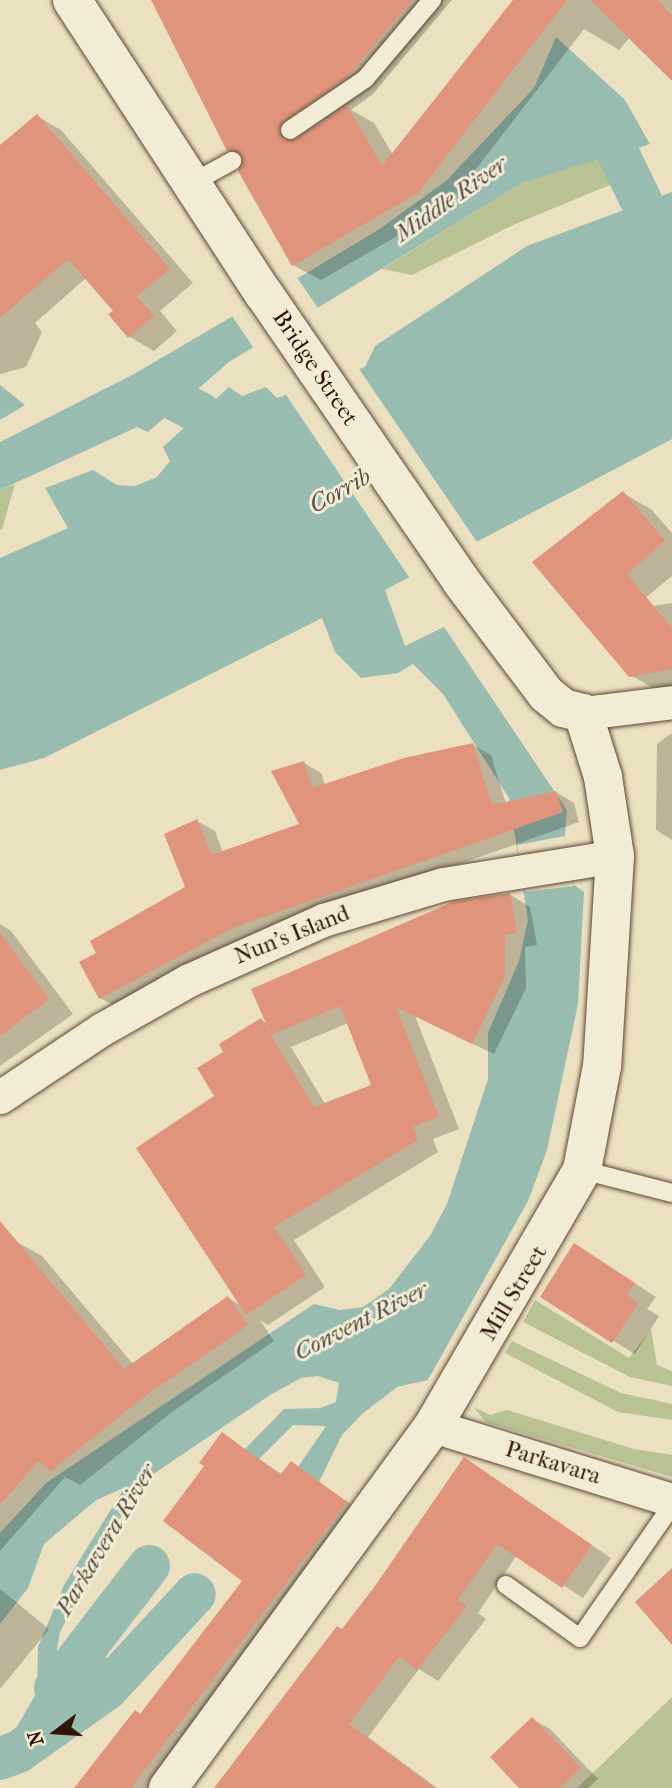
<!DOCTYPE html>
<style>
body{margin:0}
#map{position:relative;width:672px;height:1788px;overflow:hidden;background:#ebe0c0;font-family:"IM FELL French Canon",serif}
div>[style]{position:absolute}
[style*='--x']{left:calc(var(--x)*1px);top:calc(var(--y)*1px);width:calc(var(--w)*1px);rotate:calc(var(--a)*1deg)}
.green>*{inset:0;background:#b8c292}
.water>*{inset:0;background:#98bdb0}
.pier>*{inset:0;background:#ebe0c0}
.shadow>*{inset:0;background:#0003}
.canal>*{height:42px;margin:-21px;padding:0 21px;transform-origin:21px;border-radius:21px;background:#98bdb0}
.building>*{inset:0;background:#e0947c}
.roads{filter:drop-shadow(0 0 2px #5f4733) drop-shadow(0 0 2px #5f4733)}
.lane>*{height:18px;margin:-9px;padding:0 9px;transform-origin:9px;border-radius:9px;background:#f2ebd6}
.street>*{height:33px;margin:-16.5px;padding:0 16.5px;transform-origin:16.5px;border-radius:16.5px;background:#f2ebd6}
.secondary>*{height:38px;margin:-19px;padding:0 19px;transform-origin:19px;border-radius:19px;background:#f2ebd6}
span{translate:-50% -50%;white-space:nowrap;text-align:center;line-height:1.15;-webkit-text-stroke:6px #f2ebd6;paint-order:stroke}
.street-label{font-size:23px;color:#301404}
.water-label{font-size:24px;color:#544f40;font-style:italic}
.north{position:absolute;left:21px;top:1697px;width:70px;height:70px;-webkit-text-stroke:5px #f2ebd6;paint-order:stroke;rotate:253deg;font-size:19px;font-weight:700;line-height:28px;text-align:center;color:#301404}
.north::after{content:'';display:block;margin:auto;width:24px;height:32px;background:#301404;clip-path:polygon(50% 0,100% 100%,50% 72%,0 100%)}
</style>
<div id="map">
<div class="green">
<div style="clip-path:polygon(606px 156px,617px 182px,513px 225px,412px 275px,382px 269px,522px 183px)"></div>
<div style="clip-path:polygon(15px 484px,2px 529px,0 530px,0 490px)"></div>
<div style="clip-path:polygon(535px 1300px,629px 1358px,651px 1329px,657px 1365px,672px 1371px,672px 1386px,630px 1377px,523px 1322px)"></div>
<div style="clip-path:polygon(512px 1341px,621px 1393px,672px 1404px,672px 1420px,618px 1412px,505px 1353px)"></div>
<div style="clip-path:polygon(474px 1407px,490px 1415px,507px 1410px,634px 1449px,672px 1455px,672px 1477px,485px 1422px)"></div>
<div style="clip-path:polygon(672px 1697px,672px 1788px,577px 1788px)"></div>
</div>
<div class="water">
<div style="clip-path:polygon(556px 37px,625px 100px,650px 144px,629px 151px,636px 170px,623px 174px,615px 154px,522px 183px,229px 362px,148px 432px,137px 427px,0 490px,0 442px,134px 374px,303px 275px,378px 230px,446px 181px,534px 88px)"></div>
<div style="clip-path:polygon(672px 192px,672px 439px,385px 590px,405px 646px,444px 627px,567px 810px,565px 836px,574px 885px,584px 892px,578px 1004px,547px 1150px,528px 1201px,428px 1380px,397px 1387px,362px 1414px,342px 1435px,319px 1482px,298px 1467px,326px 1426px,293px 1425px,259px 1459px,245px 1449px,284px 1409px,320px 1408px,336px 1402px,339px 1383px,318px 1376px,301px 1378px,270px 1395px,152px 1475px,116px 1524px,60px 1632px,53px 1673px,84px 1639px,132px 1679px,93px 1717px,0 1775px,0 1736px,15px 1730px,37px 1692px,38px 1647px,64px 1585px,125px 1487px,95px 1501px,44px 1544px,28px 1588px,0 1624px,0 1533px,46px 1483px,314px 1304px,340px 1310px,363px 1307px,389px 1289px,430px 1236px,447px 1204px,488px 1079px,488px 1033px,519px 961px,528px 920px,509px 798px,443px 694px,413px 664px,398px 673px,361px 678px,335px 652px,322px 618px,44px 758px,0 770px,0 558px,68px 528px,45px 488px,93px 470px,117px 485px,135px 486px,157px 477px,170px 461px,163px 447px,229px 387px,242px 396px,266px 387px,277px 398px,365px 367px,375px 346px,527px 246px)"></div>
<div style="clip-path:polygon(0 385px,25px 405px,0 420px)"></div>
</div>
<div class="pier">
<div style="clip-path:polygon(296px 276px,320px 311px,255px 350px,232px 316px)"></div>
<div style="clip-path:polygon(357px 366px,479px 545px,411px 580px,284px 392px)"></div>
<div style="clip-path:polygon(565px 836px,574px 886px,525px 892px,517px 845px)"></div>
<div style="clip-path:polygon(500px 1255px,503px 1256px,431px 1382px,428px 1380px)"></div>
</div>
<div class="shadow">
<div style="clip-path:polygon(152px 0,452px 0,373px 94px,351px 110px,374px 123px,393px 155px,515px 0,672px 0,672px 79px,630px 37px,619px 50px,584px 29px,446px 208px,321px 280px,293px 265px,243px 159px,228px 150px)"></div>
<div style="clip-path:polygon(37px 116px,61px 130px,193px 283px,160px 311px,177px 331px,154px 351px,130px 337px,111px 315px,115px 311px,86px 278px,35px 323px,42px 332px,26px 367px,0 374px,0 148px)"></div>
<div style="clip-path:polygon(623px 493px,652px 510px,672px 533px,672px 576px,632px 609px,672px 603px,672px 688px,657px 690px,630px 675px)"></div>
<div style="clip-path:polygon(672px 733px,672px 840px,656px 830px,657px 744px)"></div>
<div style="clip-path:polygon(473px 745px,491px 755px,506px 804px,556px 792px,574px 803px,579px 822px,251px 937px,118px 1008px,100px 998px,99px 953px,187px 888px,197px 821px,215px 831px,223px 853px,302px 825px,304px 763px,321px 773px,325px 785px)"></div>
<div style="clip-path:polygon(evenodd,509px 894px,530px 907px,537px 945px,525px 947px,526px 988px,494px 1054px,415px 1016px,459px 1129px,433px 1139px,438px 1152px,294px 1240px,325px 1287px,268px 1325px,260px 1320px,274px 1341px,172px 1412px,80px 1485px,65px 1477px,0 1551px,0 1251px,15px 1241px,42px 1256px,133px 1364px,228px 1298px,244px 1307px,216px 1097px,226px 1053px,261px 1020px,268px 1024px,509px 894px,348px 1023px,373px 1086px,325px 1104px,291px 1047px,348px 1023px)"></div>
<div style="clip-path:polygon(0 924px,11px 931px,73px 1014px,0 1066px)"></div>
<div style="clip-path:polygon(596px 1258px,656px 1297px,647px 1309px,659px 1316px,635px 1354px,542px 1297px)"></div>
<div style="clip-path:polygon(223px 1434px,283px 1475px,291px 1464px,369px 1516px,165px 1788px,76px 1788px,141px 1716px,244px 1580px,206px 1466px)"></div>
<div style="clip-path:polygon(465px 1460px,611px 1558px,583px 1598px,517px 1555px,478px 1613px,486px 1619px,438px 1681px,419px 1669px,368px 1737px,437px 1788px,218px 1788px,397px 1560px)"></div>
<div style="clip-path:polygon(0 1589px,49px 1629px,0 1689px)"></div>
<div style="clip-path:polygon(532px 1719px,550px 1729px,598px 1779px,588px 1788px,521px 1788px)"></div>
</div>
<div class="canal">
<div style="--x:603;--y:122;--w:159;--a:64.2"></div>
<div style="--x:159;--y:391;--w:47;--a:28.2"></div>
<div style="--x:200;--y:413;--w:56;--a:44.3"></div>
<div style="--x:55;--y:1688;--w:154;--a:-52.4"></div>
<div style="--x:0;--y:1759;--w:19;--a:-21"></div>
<div style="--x:18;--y:1752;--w:109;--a:-35.3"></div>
<div style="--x:107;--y:1689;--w:129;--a:-47.2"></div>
</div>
<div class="building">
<div style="clip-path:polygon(151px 0,412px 0,346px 78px,284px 121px,279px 130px,284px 140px,296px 140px,347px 105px,382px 166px,513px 0,567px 0,418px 193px,292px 266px,238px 171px,242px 156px,227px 151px)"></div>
<div style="clip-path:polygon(590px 0,658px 0,672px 15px,672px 81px)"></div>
<div style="clip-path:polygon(37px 114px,170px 269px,137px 296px,154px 316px,128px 338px,108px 314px,113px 311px,68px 259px,0 318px,0 145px)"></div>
<div style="clip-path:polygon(623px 491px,665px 541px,627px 574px,672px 628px,672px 669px,629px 677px,532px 562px)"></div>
<div style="clip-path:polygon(473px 743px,492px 805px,556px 791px,563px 812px,233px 928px,99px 999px,79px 962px,96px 953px,90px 941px,185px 887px,164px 834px,197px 819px,211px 855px,299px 824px,271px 771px,304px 761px,312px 788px,404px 758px)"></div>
<div style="clip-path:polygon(evenodd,510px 893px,517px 933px,505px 935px,505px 976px,472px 1044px,396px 1007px,439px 1117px,413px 1127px,418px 1140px,274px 1227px,306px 1275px,246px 1315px,136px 1148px,214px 1096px,197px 1068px,223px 1052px,219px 1044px,261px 1018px,271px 1035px,251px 989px,455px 901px,510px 893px,340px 1006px,371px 1085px,314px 1107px,271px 1035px,340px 1006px)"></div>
<div style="clip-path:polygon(0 933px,49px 999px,0 1036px)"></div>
<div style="clip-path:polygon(0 1221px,124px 1369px,228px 1296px,248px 1325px,144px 1397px,51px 1471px,38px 1461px,0 1505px)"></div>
<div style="clip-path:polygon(574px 1243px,635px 1283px,627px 1295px,638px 1303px,612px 1343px,540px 1297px)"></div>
<div style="clip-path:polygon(222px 1432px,280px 1475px,291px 1461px,347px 1502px,131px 1788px,74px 1788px,135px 1710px,140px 1714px,242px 1581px,163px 1521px,204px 1466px,199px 1463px)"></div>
<div style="clip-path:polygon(464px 1457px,592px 1545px,562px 1588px,497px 1544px,458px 1600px,467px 1606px,417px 1670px,399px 1657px,349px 1724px,435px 1788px,214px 1788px,337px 1626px,342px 1629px,375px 1586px)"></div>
<div style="clip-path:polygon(672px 1568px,672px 1645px,635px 1602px)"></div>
<div style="clip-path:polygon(532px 1717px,581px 1768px,560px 1788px,519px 1788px,490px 1757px)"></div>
</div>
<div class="roads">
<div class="lane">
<div style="--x:290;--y:130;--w:91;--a:-34.2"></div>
<div style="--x:365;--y:79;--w:104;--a:-49.7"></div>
<div style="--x:192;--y:183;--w:46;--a:-28.8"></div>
<div style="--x:582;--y:1170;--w:93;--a:14.3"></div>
<div style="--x:506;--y:1585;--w:91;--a:35.6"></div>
<div style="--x:580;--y:1638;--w:162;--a:-55.3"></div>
</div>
<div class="street">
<div style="--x:583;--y:713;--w:90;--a:-7"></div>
<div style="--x:0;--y:1097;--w:123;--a:-33.7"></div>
<div style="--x:102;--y:1029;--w:100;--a:-29.4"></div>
<div style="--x:189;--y:980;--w:147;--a:-24.1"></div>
<div style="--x:323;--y:920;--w:125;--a:-16.7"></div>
<div style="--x:443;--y:884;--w:174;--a:-9.2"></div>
<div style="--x:433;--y:1426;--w:250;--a:17.2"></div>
</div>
<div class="secondary">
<div style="--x:72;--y:0;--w:351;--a:56.9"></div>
<div style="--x:264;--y:294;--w:348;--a:55.5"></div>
<div style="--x:461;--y:581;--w:141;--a:53"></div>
<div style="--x:546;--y:694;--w:22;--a:39"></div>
<div style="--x:563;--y:708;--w:21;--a:14"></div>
<div style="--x:583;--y:713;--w:67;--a:72.6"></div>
<div style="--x:603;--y:777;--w:80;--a:81.4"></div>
<div style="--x:615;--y:856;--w:210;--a:93.5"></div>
<div style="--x:602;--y:1066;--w:106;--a:100.9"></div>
<div style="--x:582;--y:1170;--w:296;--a:120.2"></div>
<div style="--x:433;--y:1426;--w:449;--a:126.2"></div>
</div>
</div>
<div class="street-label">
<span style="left:315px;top:368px;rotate:56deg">Bridge Street</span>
<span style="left:292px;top:935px;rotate:-22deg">Nun's Island</span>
<span style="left:514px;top:1293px;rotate:-59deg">Mill Street</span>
<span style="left:553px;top:1463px;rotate:17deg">Parkavara</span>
</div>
<div class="water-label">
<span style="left:451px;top:199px;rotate:-35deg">Middle River</span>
<span style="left:340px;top:491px;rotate:-29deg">Corrib</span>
<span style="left:361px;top:1321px;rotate:-27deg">Convent River</span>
<span style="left:106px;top:1540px;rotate:-59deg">Parkavera River</span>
</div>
<div class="north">N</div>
</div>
